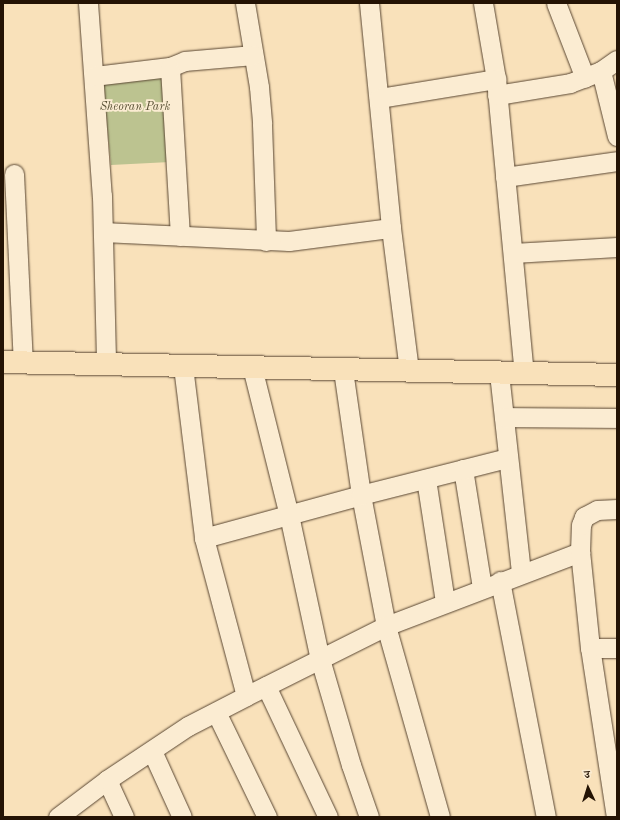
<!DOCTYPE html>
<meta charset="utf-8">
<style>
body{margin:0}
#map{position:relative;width:620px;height:820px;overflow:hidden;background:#f9e1ba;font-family:"Old Standard TT","Noto Serif Devanagari",serif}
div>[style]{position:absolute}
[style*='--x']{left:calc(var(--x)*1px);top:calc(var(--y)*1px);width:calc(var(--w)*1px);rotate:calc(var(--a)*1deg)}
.green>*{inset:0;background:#bcc390}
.roads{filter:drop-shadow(0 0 1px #594632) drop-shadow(0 0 1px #594632)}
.minor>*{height:19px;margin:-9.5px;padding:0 9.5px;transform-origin:9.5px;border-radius:9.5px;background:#fbecd2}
.major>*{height:22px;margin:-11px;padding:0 11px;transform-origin:11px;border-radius:11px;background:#f9e1ba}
span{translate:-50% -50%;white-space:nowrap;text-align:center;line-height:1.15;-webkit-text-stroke:3.5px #fbecd2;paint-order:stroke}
.park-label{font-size:12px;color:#595135;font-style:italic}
.frame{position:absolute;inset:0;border:4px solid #241304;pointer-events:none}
.north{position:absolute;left:568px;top:768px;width:40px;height:40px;-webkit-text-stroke:3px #fbecd2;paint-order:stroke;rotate:356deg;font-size:11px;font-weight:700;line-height:16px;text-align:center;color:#241304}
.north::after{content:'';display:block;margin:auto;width:14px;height:18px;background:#241304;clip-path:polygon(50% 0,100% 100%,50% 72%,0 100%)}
</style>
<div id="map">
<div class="green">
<div style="clip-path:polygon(163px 73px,170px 162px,111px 165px,102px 78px)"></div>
</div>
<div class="roads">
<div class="minor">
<div style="--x:88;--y:3;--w:194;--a:85.9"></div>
<div style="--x:102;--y:196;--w:169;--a:88.6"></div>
<div style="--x:245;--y:3;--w:85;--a:80.5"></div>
<div style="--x:259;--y:87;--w:37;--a:85"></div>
<div style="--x:262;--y:124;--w:117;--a:88"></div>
<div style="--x:369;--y:3;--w:226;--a:84.4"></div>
<div style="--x:391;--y:228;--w:144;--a:82.8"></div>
<div style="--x:483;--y:3;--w:77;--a:80.3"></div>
<div style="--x:496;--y:79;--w:295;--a:84.6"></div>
<div style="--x:556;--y:3;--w:80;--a:68.9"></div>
<div style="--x:601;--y:71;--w:67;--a:76.2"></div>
<div style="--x:94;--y:76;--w:77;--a:-6.8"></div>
<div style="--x:497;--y:95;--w:74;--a:-9.3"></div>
<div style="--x:570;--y:83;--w:33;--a:-21"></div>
<div style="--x:601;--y:71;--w:19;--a:-35"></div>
<div style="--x:379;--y:98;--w:119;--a:-9.2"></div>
<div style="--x:14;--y:174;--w:188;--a:87.3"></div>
<div style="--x:505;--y:177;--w:113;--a:-8.1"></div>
<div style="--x:103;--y:232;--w:186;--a:2.8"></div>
<div style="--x:289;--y:241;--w:103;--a:-7.3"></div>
<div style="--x:180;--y:236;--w:169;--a:-93.4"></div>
<div style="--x:170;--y:67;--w:16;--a:-22"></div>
<div style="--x:185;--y:61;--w:68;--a:-5"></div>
<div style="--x:513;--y:253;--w:104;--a:-3.3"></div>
<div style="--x:183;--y:366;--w:173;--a:83"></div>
<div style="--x:204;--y:538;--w:163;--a:75.1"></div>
<div style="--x:252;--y:367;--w:153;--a:76"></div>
<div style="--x:289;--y:515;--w:147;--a:77.9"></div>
<div style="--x:320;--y:659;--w:110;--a:73.7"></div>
<div style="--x:351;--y:765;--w:55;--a:70.9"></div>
<div style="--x:343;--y:370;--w:126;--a:81.8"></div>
<div style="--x:361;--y:495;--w:133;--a:79.2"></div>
<div style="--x:386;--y:626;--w:198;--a:74.2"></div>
<div style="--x:499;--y:373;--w:201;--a:83.7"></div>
<div style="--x:504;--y:417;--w:113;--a:0.5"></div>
<div style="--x:463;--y:469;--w:121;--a:80.9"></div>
<div style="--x:426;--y:479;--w:124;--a:81.2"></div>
<div style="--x:204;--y:538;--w:163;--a:-15.3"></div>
<div style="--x:361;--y:495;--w:151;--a:-14.2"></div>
<div style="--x:500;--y:581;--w:240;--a:79"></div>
<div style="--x:590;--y:648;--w:27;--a:0"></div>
<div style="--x:266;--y:686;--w:145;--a:64.7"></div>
<div style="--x:216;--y:712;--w:117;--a:64.1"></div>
<div style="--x:152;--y:751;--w:72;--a:65.6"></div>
<div style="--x:107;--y:780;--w:41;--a:65.3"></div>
<div style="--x:58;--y:817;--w:61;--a:-37.1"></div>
<div style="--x:107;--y:780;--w:97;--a:-33.7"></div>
<div style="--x:188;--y:726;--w:65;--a:-27.3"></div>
<div style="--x:246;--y:696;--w:157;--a:-26.6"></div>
<div style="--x:386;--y:626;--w:208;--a:-20.9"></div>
<div style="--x:616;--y:817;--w:171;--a:-98.7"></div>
<div style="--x:590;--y:648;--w:97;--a:-95.9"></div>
<div style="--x:580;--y:552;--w:27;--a:-88"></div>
<div style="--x:581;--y:525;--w:9;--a:-69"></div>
<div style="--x:584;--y:517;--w:15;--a:-28"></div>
<div style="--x:597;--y:510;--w:20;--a:-3"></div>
</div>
<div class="major">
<div style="--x:3;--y:362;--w:614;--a:1.21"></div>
</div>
</div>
<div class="park-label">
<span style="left:135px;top:108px">Sheoran Park</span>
</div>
<div class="frame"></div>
<div class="north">उ</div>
</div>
